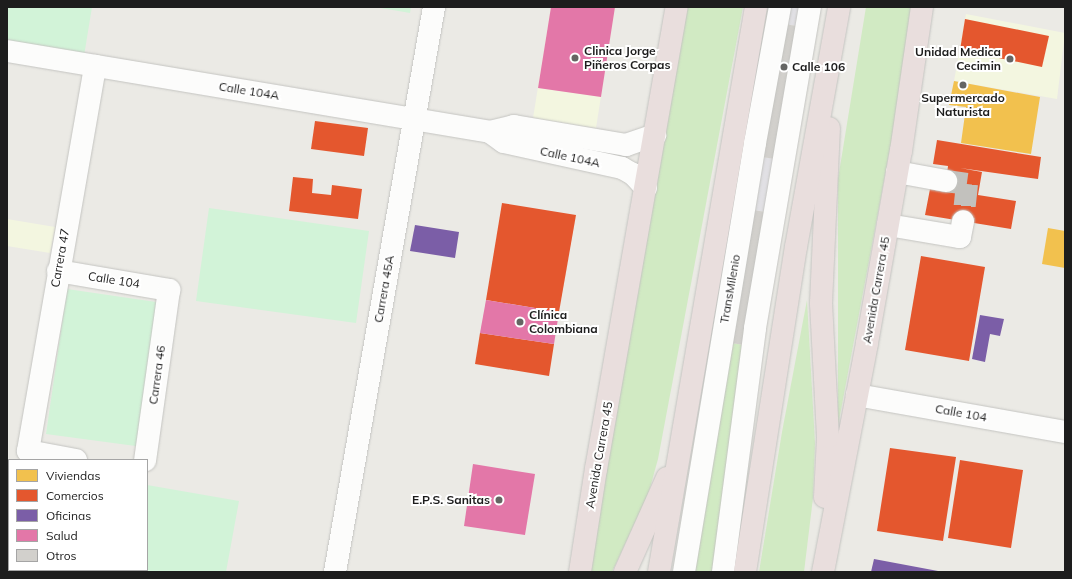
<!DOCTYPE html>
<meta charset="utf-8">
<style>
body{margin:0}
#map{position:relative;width:1072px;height:579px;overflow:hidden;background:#ebeae5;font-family:Mulish,sans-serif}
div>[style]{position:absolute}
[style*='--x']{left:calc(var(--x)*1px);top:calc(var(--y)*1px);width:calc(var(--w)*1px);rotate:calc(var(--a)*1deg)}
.education>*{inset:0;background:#f3f6e0}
.grass>*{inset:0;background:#d1eac3}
.park>*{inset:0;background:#d2f3d8}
.plaza>*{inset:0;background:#e1e0e4}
.homes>*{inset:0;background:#f2c14e}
.shops>*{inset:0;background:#e4572e}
.offices>*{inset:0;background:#7b5ea7}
.health>*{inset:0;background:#e377a8}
.building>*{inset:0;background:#d2d0cc}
.minor-tunnel>*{height:22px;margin-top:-11px;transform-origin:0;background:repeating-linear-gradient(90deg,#c2c1bd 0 22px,transparent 0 33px)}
.roads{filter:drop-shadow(0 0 1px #c4c4c1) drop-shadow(0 0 1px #c4c4c1)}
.minor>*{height:22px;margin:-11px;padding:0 11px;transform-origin:11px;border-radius:11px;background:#fcfcfb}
.highway>*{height:22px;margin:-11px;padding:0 11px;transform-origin:11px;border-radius:11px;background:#e9dedd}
.dots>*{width:11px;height:11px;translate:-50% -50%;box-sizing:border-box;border:2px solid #fff;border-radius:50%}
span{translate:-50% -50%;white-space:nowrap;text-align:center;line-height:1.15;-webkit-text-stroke:4px #fff;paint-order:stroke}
.poi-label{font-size:12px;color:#1d1d1d;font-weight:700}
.left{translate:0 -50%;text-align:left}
.right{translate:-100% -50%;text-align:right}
.street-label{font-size:12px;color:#1d1d1d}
.frame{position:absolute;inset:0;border:8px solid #1d1d1d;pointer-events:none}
.legend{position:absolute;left:8px;top:459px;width:140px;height:112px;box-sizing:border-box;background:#fff;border:1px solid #a5a5a5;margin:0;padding:5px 7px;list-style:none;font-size:12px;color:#1d1d1d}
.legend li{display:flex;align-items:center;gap:8px;height:20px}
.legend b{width:20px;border:1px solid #a5a5a5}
</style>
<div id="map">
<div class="education">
<div style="clip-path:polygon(551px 7px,615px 7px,596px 128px,533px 118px)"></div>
<div style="clip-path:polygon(966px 14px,1065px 33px,1057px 99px,954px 81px)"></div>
<div style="clip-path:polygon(7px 219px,55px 227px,50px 253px,7px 246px)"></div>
</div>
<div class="grass">
<div style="clip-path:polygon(687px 7px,743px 7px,658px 459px,648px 495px,612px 572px,589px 572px)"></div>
<div style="clip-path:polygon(866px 7px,913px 7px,895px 122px,838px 426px,838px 179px)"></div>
<div style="clip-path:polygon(807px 300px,815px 443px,813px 498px,804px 572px,759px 572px,782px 432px)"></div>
<div style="clip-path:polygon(731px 343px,744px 345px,716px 572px,694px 572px)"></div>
</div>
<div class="park">
<div style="clip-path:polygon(7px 7px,92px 7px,84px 56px,7px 43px)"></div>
<div style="clip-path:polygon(375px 7px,411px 7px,410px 13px)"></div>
<div style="clip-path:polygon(209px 208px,369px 231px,356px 323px,196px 301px)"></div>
<div style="clip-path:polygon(67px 289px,163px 303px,143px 447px,46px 434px)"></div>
<div style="clip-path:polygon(147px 485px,239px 501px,226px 572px,122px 572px,123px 570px,147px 570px)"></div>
</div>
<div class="plaza">
<div style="clip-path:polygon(787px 7px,800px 7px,797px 26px,784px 24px)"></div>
<div style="clip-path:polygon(762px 157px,775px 159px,766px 212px,754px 210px)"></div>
</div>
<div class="homes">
<div style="clip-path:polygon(954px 81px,1040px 97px,1031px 154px,961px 143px,966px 107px,949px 105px)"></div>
<div style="clip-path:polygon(1048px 228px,1065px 231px,1065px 268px,1042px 264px)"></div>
</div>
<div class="shops">
<div style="clip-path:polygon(965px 19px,1049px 36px,1042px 67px,960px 50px)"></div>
<div style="clip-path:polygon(315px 121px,368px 128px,364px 156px,311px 149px)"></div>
<div style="clip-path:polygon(937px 140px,1041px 157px,1038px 179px,960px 168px,982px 172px,978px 195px,1016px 201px,1011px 229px,925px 215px,930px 189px,944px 192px,946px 181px,948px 166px,933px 164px)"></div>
<div style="clip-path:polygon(293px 177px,313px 179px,312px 193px,331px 195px,332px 185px,362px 189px,358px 219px,289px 211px)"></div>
<div style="clip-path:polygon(502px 203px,576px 215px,559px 312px,486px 300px)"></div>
<div style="clip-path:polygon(921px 256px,985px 267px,969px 361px,905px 350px)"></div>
<div style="clip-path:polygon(480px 333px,554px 344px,549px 376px,475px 364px)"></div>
<div style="clip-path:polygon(890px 448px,956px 457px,943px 541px,877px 531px)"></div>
<div style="clip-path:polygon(960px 460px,1023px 470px,1011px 548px,948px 538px)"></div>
</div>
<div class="offices">
<div style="clip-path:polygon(415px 225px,459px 232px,455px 258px,410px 251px)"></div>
<div style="clip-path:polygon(980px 315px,1004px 319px,1000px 336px,990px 334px,985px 362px,972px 359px)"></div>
<div style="clip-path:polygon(874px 559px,938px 571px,938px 572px,871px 572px)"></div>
</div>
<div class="health">
<div style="clip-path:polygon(551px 7px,615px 7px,601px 97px,538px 88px)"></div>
<div style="clip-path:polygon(486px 300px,559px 312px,554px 344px,480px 333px)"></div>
<div style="clip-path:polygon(473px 464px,535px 474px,525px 535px,464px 526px)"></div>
</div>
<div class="building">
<div style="clip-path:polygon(784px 24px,797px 26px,775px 159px,762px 157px)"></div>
<div style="clip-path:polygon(753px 210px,766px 212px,744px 345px,731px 343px)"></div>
</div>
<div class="minor-tunnel">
<div style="--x:946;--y:181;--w:21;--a:8"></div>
<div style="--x:967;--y:184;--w:37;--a:96"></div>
</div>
<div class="roads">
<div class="minor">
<div style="--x:7;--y:51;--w:490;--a:9.5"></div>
<div style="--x:490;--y:132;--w:25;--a:-14"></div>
<div style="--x:514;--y:126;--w:114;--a:9.6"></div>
<div style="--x:626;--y:145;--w:31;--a:-19"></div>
<div style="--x:490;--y:132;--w:17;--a:36"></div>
<div style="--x:504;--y:142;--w:121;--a:12.4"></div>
<div style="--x:622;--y:168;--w:13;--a:29"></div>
<div style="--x:633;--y:174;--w:19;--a:47"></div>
<div style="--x:897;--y:172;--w:50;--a:10.4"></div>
<div style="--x:888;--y:225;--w:73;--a:9.5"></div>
<div style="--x:960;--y:237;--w:16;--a:-79"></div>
<div style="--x:58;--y:271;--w:113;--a:9.7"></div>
<div style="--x:169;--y:290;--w:172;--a:98"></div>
<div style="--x:857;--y:395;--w:211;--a:10.1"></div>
<div style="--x:76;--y:460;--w:49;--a:-169.4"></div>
<div style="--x:28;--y:451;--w:391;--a:-80.1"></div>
<div style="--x:335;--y:572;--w:574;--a:-80.06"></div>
<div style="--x:684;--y:572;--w:435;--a:-80.6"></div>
<div style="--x:755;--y:143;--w:138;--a:-79.6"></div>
<div style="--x:723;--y:572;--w:246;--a:-82.5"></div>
<div style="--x:755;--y:328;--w:326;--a:-80.3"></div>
</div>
<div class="highway">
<div style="--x:825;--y:497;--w:60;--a:-87.1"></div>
<div style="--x:828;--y:437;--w:134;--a:-93"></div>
<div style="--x:821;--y:303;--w:175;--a:-87.4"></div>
<div style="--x:580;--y:572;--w:104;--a:-81.2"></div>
<div style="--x:596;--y:469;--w:469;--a:-80.1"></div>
<div style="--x:625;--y:572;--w:103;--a:-65.9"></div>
<div style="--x:659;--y:572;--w:573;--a:-80.26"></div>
<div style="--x:745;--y:572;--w:329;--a:-81.1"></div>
<div style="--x:796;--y:247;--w:244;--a:-79.8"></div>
<div style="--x:823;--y:572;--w:233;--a:-79.1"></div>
<div style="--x:867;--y:343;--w:195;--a:-80"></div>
<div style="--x:901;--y:151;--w:146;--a:-81.7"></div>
</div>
</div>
<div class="dots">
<div style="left:575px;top:58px;background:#656563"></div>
<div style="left:1010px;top:59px;background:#656563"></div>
<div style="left:784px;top:67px;background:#656563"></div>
<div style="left:963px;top:85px;background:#656563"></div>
<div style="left:520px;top:322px;background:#656563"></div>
<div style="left:499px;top:500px;background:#656563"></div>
</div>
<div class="poi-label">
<span class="left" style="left:584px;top:58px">Clinica Jorge<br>Piñeros Corpas</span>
<span class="right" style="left:1001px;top:59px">Unidad Medica<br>Cecimin</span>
<span class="left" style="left:792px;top:67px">Calle 106</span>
<span style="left:963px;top:105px">Supermercado<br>Naturista</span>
<span class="left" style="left:529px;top:322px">Clínica<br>Colombiana</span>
<span class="right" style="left:490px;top:500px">E.P.S. Sanitas</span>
</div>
<div class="street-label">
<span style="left:249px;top:91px;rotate:9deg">Calle 104A</span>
<span style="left:570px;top:157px;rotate:12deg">Calle 104A</span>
<span style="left:60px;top:258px;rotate:-80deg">Carrera 47</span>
<span style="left:114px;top:280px;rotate:9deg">Calle 104</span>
<span style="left:384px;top:289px;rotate:-80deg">Carrera 45A</span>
<span style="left:730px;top:289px;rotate:-80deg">TransMilenio</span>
<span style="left:876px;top:290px;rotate:-80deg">Avenida Carrera 45</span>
<span style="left:157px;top:375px;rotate:-82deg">Carrera 46</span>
<span style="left:961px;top:413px;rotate:10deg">Calle 104</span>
<span style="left:599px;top:455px;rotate:-80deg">Avenida Carrera 45</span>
</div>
<div class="frame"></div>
<ul class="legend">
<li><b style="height:11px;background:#f2c14e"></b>Viviendas</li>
<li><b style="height:11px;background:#e4572e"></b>Comercios</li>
<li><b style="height:11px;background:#7b5ea7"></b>Oficinas</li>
<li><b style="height:11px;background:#e377a8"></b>Salud</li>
<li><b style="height:11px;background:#d2d0cc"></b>Otros</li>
</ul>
</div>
